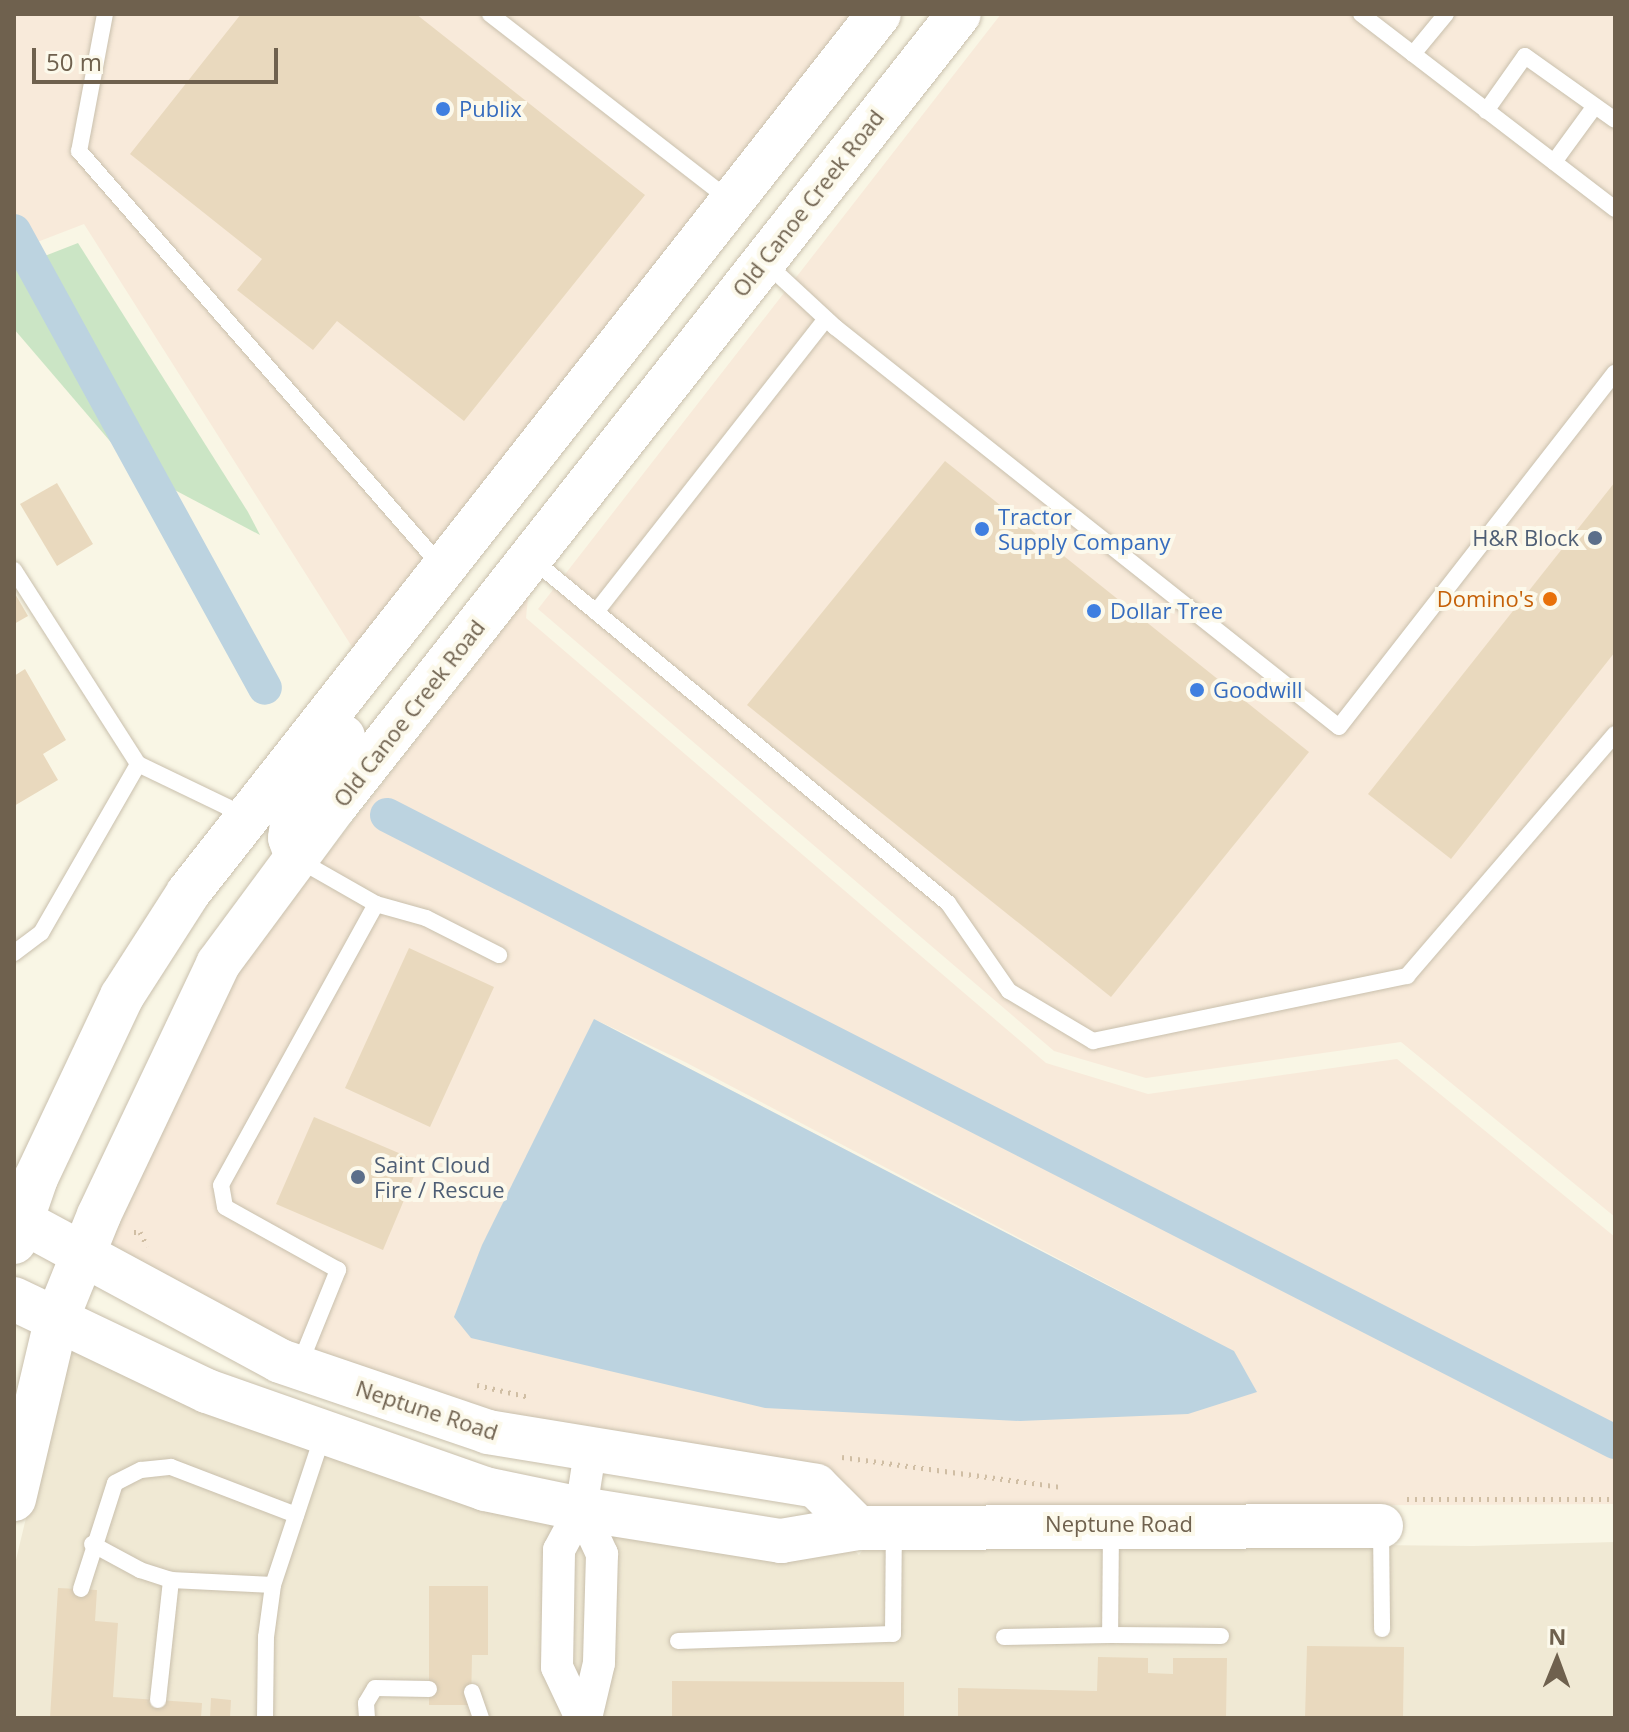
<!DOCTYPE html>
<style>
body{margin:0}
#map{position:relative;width:1629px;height:1732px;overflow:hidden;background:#f9f6e5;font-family:"Open Sans",sans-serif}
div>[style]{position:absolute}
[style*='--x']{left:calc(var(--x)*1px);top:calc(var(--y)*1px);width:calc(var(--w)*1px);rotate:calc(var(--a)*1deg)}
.residential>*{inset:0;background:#f0e9d4}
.commercial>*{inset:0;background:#f8eada}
.green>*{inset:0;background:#cbe5c5}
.water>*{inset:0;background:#bcd3e0}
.canal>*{height:34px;margin:-17px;padding:0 17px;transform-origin:17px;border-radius:17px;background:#bcd3e0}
.building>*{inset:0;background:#e9d9be}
.path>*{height:5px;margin-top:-2.5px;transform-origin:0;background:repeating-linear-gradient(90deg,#d0bea4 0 2px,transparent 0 8px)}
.roads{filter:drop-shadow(0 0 2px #c9c0ad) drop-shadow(0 0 2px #c9c0ad)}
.service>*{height:16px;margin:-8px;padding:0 8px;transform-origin:8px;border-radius:8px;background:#fff}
.minor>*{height:32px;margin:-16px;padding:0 16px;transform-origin:16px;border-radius:16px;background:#fff}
.secondary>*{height:44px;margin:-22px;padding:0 22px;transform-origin:22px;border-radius:22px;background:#fff}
.dots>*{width:22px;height:22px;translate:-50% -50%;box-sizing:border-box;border:4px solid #fcf9eb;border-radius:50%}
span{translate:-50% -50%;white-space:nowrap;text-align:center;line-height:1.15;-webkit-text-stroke:8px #fcf9eb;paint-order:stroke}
.shop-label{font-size:22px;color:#366cbe}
.left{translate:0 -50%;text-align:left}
.street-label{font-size:22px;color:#6f614e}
.service-label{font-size:22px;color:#4e5e75}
.right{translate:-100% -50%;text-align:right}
.food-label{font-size:22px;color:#c56008}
.frame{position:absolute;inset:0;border:16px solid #6f614e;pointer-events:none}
.north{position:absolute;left:1517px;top:1620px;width:80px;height:80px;-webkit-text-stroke:6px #fcf9eb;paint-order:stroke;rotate:1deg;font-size:22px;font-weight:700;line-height:32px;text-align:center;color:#6f614e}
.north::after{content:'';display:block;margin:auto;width:28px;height:36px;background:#6f614e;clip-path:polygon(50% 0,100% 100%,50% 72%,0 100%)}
.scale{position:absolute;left:32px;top:48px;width:246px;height:36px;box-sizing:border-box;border:4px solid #6f614e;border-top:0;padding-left:10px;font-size:24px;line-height:28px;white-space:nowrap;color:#6f614e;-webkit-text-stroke:6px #fcf9eb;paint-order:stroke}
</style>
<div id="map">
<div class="residential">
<div style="clip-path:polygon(67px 1347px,202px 1410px,852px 1548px,859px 1555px,865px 1547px,1050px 1542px,1473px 1546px,1615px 1542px,1615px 1718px,14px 1718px,14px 1568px)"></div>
</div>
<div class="commercial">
<div style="clip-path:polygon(14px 14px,855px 14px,354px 650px,84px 224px,14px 251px)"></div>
<div style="clip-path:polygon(1001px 14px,1615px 14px,1615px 1217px,1401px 1042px,1146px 1078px,1054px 1051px,538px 609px)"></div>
<div style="clip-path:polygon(evenodd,707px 367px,528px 597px,526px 618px,1046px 1063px,1148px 1094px,1397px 1059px,1615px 1237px,1615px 1504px,863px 1508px,492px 1413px,286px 1344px,104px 1247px,233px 975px,707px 367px,594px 1019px,685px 1062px,1234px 1351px,594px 1019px)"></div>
</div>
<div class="green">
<div style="clip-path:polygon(78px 243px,248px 512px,260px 535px,133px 468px,14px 329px,14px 268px)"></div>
</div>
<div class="water">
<div style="clip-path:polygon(594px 1019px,1234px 1351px,1257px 1392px,1188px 1414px,1020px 1421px,765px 1408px,471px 1338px,454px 1317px,482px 1245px)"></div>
</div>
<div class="canal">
<div style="--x:14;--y:231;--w:521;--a:61.22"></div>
<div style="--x:387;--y:815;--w:1379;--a:27.05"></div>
</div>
<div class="building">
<div style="clip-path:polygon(241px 14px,416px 14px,645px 195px,464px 421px,337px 321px,313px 350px,237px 290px,262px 259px,130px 154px)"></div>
<div style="clip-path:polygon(945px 461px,1309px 752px,1111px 997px,747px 705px)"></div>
<div style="clip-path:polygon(1615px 482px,1615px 652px,1451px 859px,1368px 794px)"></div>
<div style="clip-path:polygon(57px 483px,93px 544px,57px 566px,20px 504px)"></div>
<div style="clip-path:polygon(14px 592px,28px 616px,14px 624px)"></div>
<div style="clip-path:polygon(25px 669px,66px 740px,43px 754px,58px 780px,14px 806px,14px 676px)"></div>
<div style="clip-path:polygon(409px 948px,494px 987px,430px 1127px,345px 1088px)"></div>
<div style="clip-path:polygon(314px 1117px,420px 1162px,383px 1250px,276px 1204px)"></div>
<div style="clip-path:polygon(429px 1586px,488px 1586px,488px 1655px,472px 1655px,471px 1705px,429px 1705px)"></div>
<div style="clip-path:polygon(58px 1588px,97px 1590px,95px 1621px,118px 1623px,113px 1697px,202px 1703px,201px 1718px,50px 1718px)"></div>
<div style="clip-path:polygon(1307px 1646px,1404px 1647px,1403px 1718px,1305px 1718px)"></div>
<div style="clip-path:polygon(1098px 1657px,1148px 1658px,1148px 1673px,1173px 1674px,1173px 1658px,1227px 1658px,1226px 1718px,958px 1718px,958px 1688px,1097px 1691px)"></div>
<div style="clip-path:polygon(672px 1681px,904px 1682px,904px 1718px,672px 1718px)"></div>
<div style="clip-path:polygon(211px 1698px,231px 1700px,230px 1718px,210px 1718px)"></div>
</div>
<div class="path">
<div style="--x:134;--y:1232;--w:6;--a:0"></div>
<div style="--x:140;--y:1232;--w:16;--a:63"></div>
<div style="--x:477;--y:1385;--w:53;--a:13"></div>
<div style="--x:842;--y:1457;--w:222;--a:7.8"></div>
<div style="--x:1407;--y:1499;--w:208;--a:0"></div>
</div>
<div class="roads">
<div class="service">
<div style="--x:105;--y:14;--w:139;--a:100.7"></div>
<div style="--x:79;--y:151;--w:551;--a:48.9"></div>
<div style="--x:490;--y:14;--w:304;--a:37.8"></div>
<div style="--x:1361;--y:14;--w:320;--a:37.5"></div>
<div style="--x:1413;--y:54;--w:52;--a:-50.5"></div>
<div style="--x:1486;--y:111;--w:67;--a:-54.7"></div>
<div style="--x:1525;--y:56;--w:110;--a:35.4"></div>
<div style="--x:1554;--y:162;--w:69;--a:-53.8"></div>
<div style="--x:767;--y:264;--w:93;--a:42.8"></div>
<div style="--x:835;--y:327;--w:643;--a:38.44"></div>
<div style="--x:1339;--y:727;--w:449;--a:-52.1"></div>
<div style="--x:532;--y:559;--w:540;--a:39.59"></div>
<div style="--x:948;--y:903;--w:107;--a:55.3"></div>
<div style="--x:1009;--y:991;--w:98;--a:30.8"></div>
<div style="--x:1093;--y:1041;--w:321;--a:-11.7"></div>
<div style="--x:1407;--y:976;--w:319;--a:-49.3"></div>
<div style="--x:14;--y:570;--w:230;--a:57.4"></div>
<div style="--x:138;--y:764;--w:120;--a:25.7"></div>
<div style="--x:596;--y:612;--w:372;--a:-51.9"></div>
<div style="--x:376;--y:904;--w:52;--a:15.6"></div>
<div style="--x:426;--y:918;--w:82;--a:26.9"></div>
<div style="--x:14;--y:953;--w:34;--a:-37"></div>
<div style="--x:41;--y:933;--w:195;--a:-60.1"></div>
<div style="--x:299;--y:1366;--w:104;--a:-67.9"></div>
<div style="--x:338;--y:1270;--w:129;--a:-150.9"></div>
<div style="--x:225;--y:1207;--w:22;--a:-100"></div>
<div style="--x:221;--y:1185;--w:321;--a:-61.1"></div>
<div style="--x:376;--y:904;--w:89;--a:-150.3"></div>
<div style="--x:1381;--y:1527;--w:102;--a:89.4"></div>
<div style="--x:1111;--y:1529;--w:106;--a:90.5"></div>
<div style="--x:1110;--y:1635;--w:111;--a:0.5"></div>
<div style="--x:92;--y:1544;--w:55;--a:28.4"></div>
<div style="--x:140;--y:1570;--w:33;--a:18"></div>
<div style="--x:171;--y:1580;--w:102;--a:2.8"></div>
<div style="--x:81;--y:1589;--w:111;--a:-72.2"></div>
<div style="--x:115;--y:1483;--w:29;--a:-27"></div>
<div style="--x:141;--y:1470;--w:30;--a:-6"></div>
<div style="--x:171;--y:1467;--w:134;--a:21"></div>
<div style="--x:1004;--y:1637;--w:106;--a:-1.1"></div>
<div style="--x:678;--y:1641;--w:215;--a:-1.9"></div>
<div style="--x:893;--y:1634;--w:105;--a:-89.5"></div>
<div style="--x:472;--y:1692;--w:28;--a:71"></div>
<div style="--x:158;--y:1700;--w:121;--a:-83.8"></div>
<div style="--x:265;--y:1718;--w:81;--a:-89.3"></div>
<div style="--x:266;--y:1637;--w:52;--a:-82.3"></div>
<div style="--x:273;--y:1585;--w:158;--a:-71.6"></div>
<div style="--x:367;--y:1718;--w:15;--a:-94"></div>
<div style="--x:366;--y:1703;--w:17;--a:-59"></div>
<div style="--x:375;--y:1688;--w:54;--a:1.1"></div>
</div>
<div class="minor">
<div style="--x:581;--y:1509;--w:50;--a:65"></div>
<div style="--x:602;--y:1554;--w:109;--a:91.6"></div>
<div style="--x:599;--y:1663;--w:57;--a:103.3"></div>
<div style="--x:581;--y:1718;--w:56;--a:-115.2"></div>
<div style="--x:557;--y:1667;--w:117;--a:-89"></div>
<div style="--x:559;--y:1550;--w:47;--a:-61.8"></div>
<div style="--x:581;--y:1509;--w:58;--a:-81"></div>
</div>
<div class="secondary">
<div style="--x:297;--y:858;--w:21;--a:-109"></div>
<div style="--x:290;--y:838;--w:27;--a:-82"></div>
<div style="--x:294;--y:811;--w:89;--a:-56.5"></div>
<div style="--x:14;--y:1217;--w:302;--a:28.4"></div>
<div style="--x:280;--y:1361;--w:220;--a:18.8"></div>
<div style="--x:488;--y:1432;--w:332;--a:9.3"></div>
<div style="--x:816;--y:1486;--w:59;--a:45"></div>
<div style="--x:14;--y:1242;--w:68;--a:-71"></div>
<div style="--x:36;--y:1178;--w:201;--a:-64.7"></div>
<div style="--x:122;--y:996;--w:122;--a:-57.3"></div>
<div style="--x:188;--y:893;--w:1118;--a:-51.83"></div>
<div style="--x:14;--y:1299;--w:214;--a:25.5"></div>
<div style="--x:207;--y:1391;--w:295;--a:19.4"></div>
<div style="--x:485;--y:1489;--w:98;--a:11.8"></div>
<div style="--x:581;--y:1509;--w:203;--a:9.1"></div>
<div style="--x:781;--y:1541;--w:78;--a:-9.6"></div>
<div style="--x:858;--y:1528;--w:523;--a:-0.22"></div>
<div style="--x:14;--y:1499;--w:183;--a:-76.7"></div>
<div style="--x:56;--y:1321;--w:114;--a:-67.9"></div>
<div style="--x:99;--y:1215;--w:278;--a:-64.6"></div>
<div style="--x:218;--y:964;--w:197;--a:-53.5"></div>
<div style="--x:335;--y:806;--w:1008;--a:-51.77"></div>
</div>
</div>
<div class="dots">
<div style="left:443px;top:109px;background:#3f7fe0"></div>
<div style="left:982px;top:529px;background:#3f7fe0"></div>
<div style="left:1595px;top:538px;background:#5c6f8a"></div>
<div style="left:1550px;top:599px;background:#e8710a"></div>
<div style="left:1094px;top:611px;background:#3f7fe0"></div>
<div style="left:1197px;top:690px;background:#3f7fe0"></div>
<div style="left:358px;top:1177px;background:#5c6f8a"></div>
</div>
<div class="shop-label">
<span class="left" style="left:459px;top:109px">Publix</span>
<span class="left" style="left:998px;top:529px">Tractor<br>Supply Company</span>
<span class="left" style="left:1110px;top:611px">Dollar Tree</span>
<span class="left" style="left:1213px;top:690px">Goodwill</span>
</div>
<div class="street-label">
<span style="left:808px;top:203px;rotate:-52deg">Old Canoe Creek Road</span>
<span style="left:409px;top:713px;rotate:-52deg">Old Canoe Creek Road</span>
<span style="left:427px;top:1410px;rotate:18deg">Neptune Road</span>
<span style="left:1119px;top:1524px">Neptune Road</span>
</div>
<div class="service-label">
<span class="right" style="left:1579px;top:538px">H&amp;R Block</span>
<span class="left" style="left:374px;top:1177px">Saint Cloud<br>Fire / Rescue</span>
</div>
<div class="food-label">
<span class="right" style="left:1534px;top:599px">Domino's</span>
</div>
<div class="frame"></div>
<div class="north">N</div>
<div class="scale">50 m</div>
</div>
